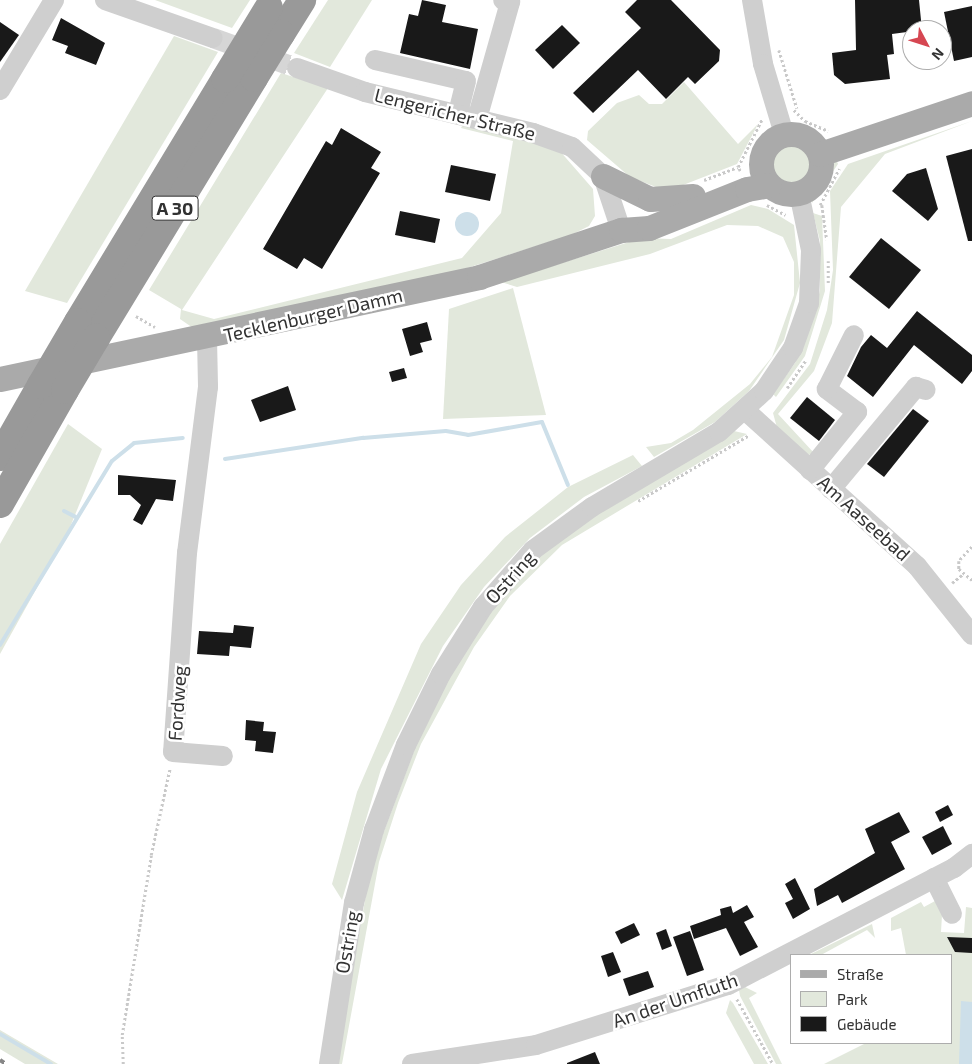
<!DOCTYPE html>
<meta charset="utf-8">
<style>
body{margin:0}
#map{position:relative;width:972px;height:1064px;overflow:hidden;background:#fff;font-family:"Exo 2",sans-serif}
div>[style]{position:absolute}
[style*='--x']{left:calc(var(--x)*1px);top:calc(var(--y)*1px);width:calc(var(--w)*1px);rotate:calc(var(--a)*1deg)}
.green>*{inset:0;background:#e2e8dc}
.round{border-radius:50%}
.water>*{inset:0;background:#cddfe9}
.stream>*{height:4px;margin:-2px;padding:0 2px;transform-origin:2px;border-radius:2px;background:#cddfe9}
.building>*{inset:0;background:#191919}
.minor-tunnel>*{height:20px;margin-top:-10px;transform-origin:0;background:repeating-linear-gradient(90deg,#d6d6d6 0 20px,transparent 0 30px)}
.path>*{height:2.5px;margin-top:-1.25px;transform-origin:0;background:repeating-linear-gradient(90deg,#c9c9c9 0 2.5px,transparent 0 5px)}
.minor>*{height:20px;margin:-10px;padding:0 10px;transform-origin:10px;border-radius:10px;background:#cfcfcf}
.major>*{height:25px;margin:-12.5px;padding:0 12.5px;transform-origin:12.5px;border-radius:12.5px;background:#aaa}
.major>.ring{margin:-12.5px;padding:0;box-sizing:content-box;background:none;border:25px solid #aaa;border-radius:50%}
.highway>*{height:28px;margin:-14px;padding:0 14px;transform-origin:14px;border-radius:14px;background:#999}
.rail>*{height:4px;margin-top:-2px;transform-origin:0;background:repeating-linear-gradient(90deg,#878787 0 5px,transparent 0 9px)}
.highway-bridge>*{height:28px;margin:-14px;padding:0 14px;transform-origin:14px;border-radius:14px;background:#999}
span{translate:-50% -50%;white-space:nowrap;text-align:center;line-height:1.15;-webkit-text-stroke:5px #fff;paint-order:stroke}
.shield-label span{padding:1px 4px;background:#fff;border:1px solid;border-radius:4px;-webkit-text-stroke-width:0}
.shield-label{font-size:18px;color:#323232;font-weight:700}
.street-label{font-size:19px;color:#323232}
.legend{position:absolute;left:790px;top:954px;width:162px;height:90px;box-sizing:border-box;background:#fff;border:1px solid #adadad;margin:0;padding:6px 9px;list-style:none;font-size:15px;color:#323232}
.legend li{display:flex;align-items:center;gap:10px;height:25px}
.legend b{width:25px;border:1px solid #adadad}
.north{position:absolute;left:902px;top:20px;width:50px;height:50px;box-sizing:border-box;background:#fff;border:1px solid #adadad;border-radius:50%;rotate:130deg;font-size:14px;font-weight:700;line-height:20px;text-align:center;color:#323232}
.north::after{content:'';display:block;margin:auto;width:18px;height:22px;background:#d64752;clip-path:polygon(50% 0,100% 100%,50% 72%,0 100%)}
</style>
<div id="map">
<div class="green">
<div style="clip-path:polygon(155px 0,250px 0,232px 28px)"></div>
<div style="clip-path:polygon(328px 0,372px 0,330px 67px,294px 53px)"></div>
<div style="clip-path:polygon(174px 36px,218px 52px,67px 303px,25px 291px)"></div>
<div style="clip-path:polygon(281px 73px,328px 88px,182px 310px,214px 319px,462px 258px,501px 213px,513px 141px,461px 128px,463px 124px,559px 150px,593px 189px,595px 216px,589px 226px,571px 235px,464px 269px,196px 330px,180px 319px,181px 309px,149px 290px)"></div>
<div style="clip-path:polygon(684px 82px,738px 144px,758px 124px,737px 164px,678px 187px,656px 187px,630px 177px,587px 140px,588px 131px,617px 103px,639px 95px,649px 104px,662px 104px)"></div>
<div style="clip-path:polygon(972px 121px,885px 154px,841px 207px,832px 323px,814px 371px,778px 414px,814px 453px,802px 457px,779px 435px,773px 413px,810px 364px,827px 310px,833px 270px,830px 191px,848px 164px)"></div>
<div class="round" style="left:770px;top:143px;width:42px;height:42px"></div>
<div style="clip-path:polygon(836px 159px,838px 164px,812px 203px,812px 194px)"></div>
<div style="clip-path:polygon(751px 205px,768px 209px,794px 225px,800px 283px,784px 340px,749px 391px,715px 422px,654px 457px,646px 447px,671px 443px,693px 430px,750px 384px,772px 357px,794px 295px,794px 262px,783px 237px,758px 226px,727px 225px,650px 254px,517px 287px,501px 282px,642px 238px,671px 239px)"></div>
<div style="clip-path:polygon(813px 213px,822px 216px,825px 291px,805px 356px,776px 397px,773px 394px,795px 363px,813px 319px,820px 290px,820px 241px)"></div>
<div style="clip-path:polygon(513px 288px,546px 415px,443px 419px,449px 309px)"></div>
<div style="clip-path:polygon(68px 424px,102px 449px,68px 532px,0 654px,0 544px)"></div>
<div style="clip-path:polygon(734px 431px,747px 434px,562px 545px,510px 596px,474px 647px,421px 744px,398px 803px,379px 862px,342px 1064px,336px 1064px,371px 866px,424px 724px,459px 659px,491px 609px,537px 558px,596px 514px)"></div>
<div style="clip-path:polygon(633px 455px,642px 466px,584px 497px,530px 538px,484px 587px,443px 646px,381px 769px,342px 900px,332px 884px,357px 792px,421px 644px,461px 585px,505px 537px,568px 487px)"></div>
<div style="clip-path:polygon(935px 901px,942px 915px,941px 932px,964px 933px,966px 907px,972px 908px,972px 1064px,824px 1064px,866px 1043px,951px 1043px,951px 955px,906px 955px,901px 928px,891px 931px,891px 918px,921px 902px,924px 907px)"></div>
<div style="clip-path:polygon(872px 924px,875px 938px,867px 930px,821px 955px,809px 955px)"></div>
<div style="clip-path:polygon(745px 987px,757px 993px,749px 998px,782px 1064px,776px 1064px,740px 996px,739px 990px)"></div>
<div style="clip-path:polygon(730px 1000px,733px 1003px,768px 1064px,754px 1064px,726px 1013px)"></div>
<div style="clip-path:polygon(0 1030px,58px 1064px,25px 1064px,0 1049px)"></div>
</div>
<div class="water">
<div class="round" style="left:455px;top:212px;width:24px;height:24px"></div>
<div style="clip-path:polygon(961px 1001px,972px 1002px,972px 1064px,959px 1064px)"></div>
</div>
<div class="stream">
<div style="--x:225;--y:459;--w:140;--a:-8.7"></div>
<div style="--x:363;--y:438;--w:83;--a:-4.8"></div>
<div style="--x:446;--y:431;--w:22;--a:10"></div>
<div style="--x:468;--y:435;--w:75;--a:-10"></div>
<div style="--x:542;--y:422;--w:68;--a:67.6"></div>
<div style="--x:64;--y:511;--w:13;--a:27"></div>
<div style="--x:0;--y:645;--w:215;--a:-58.7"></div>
<div style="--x:112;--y:461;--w:28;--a:-39"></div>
<div style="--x:134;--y:443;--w:49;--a:-5.8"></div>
<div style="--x:0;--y:1034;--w:59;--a:30.5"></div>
</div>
<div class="building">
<div style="clip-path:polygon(422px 0,446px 5px,442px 22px,478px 29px,470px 69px,400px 53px,409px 14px,418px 16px)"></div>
<div style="clip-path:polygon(637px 0,671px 0,720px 50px,719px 61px,695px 84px,688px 77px,666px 99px,638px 70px,593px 113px,573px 93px,641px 28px,625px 12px)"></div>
<div style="clip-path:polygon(855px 0,919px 0,922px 30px,892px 34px,894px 54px,887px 55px,890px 79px,845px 84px,834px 75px,832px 53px,856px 50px)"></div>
<div style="clip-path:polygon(972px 6px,972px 57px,954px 61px,944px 12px)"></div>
<div style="clip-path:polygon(61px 18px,105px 43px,96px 65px,65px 53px,68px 46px,52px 40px)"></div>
<div style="clip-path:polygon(0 22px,19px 35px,0 62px)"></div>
<div style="clip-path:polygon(562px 25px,580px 43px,553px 69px,535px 50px)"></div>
<div style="clip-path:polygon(341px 128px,381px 152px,371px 168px,380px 173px,322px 269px,304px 258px,297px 269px,263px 249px,326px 141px,332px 145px)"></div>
<div style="clip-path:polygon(972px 149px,972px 241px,968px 241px,946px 156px)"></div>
<div style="clip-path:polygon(451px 165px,496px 174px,490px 201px,445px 192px)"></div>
<div style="clip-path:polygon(926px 168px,938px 209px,928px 221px,892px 191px,907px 174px)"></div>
<div style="clip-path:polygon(400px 211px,440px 219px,435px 243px,395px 235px)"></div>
<div style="clip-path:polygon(881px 238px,921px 270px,889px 309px,849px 277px)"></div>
<div style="clip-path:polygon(917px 311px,972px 355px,972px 371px,962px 384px,914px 345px,873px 397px,847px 376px,861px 347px,871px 335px,887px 348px)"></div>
<div style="clip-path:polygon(427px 322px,432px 340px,420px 343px,423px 352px,410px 356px,402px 329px)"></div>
<div style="clip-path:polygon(404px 368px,407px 378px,392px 382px,389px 372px)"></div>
<div style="clip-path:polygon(288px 386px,296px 410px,260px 422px,251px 400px)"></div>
<div style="clip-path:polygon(807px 397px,835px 420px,819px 441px,790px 418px)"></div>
<div style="clip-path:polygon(913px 409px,929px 421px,884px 477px,867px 464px)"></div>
<div style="clip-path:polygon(118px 475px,176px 480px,173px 501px,156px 499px,142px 525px,133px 520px,141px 505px,130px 495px,118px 495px)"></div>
<div style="clip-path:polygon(234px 625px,254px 627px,251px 648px,230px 646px,229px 656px,197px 654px,199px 631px,233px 633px)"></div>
<div style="clip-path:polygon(246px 720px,264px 722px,263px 731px,276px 732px,273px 753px,255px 751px,256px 741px,245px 740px)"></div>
<div style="clip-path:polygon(948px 805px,953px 815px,940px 822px,935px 812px)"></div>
<div style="clip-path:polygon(899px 812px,910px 832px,891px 842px,905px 869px,842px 903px,838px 895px,817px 906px,814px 889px,875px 853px,865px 829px)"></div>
<div style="clip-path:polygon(943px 826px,952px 844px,932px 855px,922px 837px)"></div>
<div style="clip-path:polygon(795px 878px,810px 909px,793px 919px,785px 903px,793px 899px,785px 884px)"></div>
<div style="clip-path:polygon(747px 905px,754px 917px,744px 922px,758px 947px,740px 956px,726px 928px,694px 939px,690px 926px,721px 915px,720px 909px,731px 906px,733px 913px)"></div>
<div style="clip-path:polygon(634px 923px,640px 935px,621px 944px,615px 932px)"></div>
<div style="clip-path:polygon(666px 929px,672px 946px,662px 950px,656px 933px)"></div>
<div style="clip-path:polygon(690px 931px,704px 970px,687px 976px,673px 937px)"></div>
<div style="clip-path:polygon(947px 937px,972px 938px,972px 953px,955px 952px)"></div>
<div style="clip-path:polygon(613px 952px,621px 972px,608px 977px,601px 956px)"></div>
<div style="clip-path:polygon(648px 971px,654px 987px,629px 996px,623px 979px)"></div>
<div style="clip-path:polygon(595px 1052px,600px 1064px,567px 1064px,567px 1063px)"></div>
</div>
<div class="minor-tunnel">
<div style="--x:213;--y:38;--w:89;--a:19.7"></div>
</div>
<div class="path">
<div style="--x:779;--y:50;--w:61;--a:72.8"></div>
<div style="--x:794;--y:110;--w:16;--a:45"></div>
<div style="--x:805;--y:121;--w:25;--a:23"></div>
<div style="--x:740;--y:171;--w:4;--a:-117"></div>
<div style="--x:738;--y:167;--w:54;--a:-63.4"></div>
<div style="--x:704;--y:180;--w:36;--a:-21"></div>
<div style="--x:767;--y:205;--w:21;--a:28"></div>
<div style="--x:820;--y:205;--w:41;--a:-62.2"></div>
<div style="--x:822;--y:205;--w:35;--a:82"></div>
<div style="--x:828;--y:283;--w:22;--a:-90"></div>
<div style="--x:136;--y:316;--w:22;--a:30"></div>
<div style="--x:787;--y:388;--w:34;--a:-56"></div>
<div style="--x:638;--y:501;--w:129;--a:-30.7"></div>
<div style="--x:972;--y:547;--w:19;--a:133"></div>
<div style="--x:959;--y:561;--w:8;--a:90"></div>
<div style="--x:959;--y:569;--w:17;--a:40"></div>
<div style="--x:952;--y:583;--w:14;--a:-39"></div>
<div style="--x:737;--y:999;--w:74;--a:61"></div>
<div style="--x:123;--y:1064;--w:29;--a:-92"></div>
<div style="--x:122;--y:1035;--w:182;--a:-80.8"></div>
<div style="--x:151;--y:855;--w:89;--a:-77.7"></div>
</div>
<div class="minor">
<div style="--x:105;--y:0;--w:114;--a:19.4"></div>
<div style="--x:752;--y:0;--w:65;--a:80.2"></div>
<div style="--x:763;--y:64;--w:73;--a:73.3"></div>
<div style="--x:375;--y:60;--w:93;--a:13"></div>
<div style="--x:466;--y:81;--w:34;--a:104"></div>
<div style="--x:297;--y:68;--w:72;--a:19.4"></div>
<div style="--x:365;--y:92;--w:173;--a:13.7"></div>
<div style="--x:533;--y:133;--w:41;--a:19.7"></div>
<div style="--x:572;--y:147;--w:42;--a:43.1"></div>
<div style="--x:603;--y:176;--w:57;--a:71.6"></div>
<div style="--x:0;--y:90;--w:105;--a:-59"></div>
<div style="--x:477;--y:119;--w:122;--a:-74.2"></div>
<div style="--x:510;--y:2;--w:7;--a:-164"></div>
<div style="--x:207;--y:338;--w:49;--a:88.8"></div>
<div style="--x:208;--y:387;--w:167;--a:97.2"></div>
<div style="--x:187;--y:553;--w:199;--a:94"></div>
<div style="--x:173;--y:752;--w:50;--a:4.6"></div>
<div style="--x:746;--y:411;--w:231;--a:42.2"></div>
<div style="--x:917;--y:566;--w:88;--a:51.4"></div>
<div style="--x:810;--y:470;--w:75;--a:-51"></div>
<div style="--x:857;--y:412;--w:38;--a:-143"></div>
<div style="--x:827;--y:389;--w:60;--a:-63.4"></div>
<div style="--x:831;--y:489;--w:133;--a:-50.2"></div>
<div style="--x:916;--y:387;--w:10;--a:17"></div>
<div style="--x:934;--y:878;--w:40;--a:63.4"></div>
<div style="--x:329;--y:1064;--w:163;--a:-81.2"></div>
<div style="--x:354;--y:903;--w:76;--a:-74.7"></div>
<div style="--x:374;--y:830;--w:91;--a:-69.4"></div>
<div style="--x:406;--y:745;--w:79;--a:-63.8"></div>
<div style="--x:441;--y:674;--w:79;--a:-57.9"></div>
<div style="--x:483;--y:607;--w:76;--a:-48.7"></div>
<div style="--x:533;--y:550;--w:73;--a:-36.1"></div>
<div style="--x:592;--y:507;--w:147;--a:-30.6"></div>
<div style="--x:719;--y:432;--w:61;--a:-42.3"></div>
<div style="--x:764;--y:391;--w:52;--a:-56"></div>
<div style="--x:793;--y:348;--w:48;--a:-70.4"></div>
<div style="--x:809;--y:303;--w:53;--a:-87.8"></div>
<div style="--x:811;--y:250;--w:58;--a:-101.9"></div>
<div style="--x:412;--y:1064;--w:125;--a:-8.7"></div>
<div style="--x:536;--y:1045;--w:201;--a:-17.4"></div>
<div style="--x:728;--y:985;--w:254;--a:-27.4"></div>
<div style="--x:954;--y:868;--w:23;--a:-38"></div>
</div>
<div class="major">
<div class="ring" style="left:761px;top:134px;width:35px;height:35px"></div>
<div style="--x:820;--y:154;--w:160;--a:-18.5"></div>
<div style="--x:603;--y:176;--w:52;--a:26.1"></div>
<div style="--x:650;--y:199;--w:43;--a:-4"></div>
<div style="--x:0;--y:379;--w:490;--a:-12"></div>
<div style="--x:479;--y:277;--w:150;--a:-18.3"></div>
<div style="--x:621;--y:230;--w:28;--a:-4"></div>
<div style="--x:649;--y:228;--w:105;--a:-21.7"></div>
<div style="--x:747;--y:189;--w:22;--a:-10"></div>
</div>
<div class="highway">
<div style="--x:281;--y:34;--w:40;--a:-58"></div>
<div style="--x:78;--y:322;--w:284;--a:-58.8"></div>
<div style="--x:96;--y:338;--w:304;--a:-58.7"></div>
<div style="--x:0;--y:457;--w:83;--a:-60.3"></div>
<div style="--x:0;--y:504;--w:131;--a:-60.3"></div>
</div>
<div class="rail">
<div style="--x:0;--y:1060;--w:7;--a:34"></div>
</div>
<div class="highway-bridge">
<div style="--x:254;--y:78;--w:52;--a:-58.5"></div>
<div style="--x:225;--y:79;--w:84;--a:-58.6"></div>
<div style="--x:41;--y:385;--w:73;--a:-59.6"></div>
<div style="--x:65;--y:390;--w:61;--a:-59.2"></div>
</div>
<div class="shield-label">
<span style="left:175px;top:208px">A 30</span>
</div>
<div class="street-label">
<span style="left:455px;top:114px;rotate:14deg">Lengericher Straße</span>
<span style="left:313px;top:315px;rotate:-13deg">Tecklenburger Damm</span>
<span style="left:864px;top:518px;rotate:42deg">Am Aaseebad</span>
<span style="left:510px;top:577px;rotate:-48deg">Ostring</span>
<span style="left:177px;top:703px;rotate:-86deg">Fordweg</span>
<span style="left:347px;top:942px;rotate:-80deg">Ostring</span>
<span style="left:675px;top:1000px;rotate:-19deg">An der Umfluth</span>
</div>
<ul class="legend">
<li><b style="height:6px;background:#aaa"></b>Straße</li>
<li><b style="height:14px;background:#e2e8dc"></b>Park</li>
<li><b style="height:14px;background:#191919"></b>Gebäude</li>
</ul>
<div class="north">N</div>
</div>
